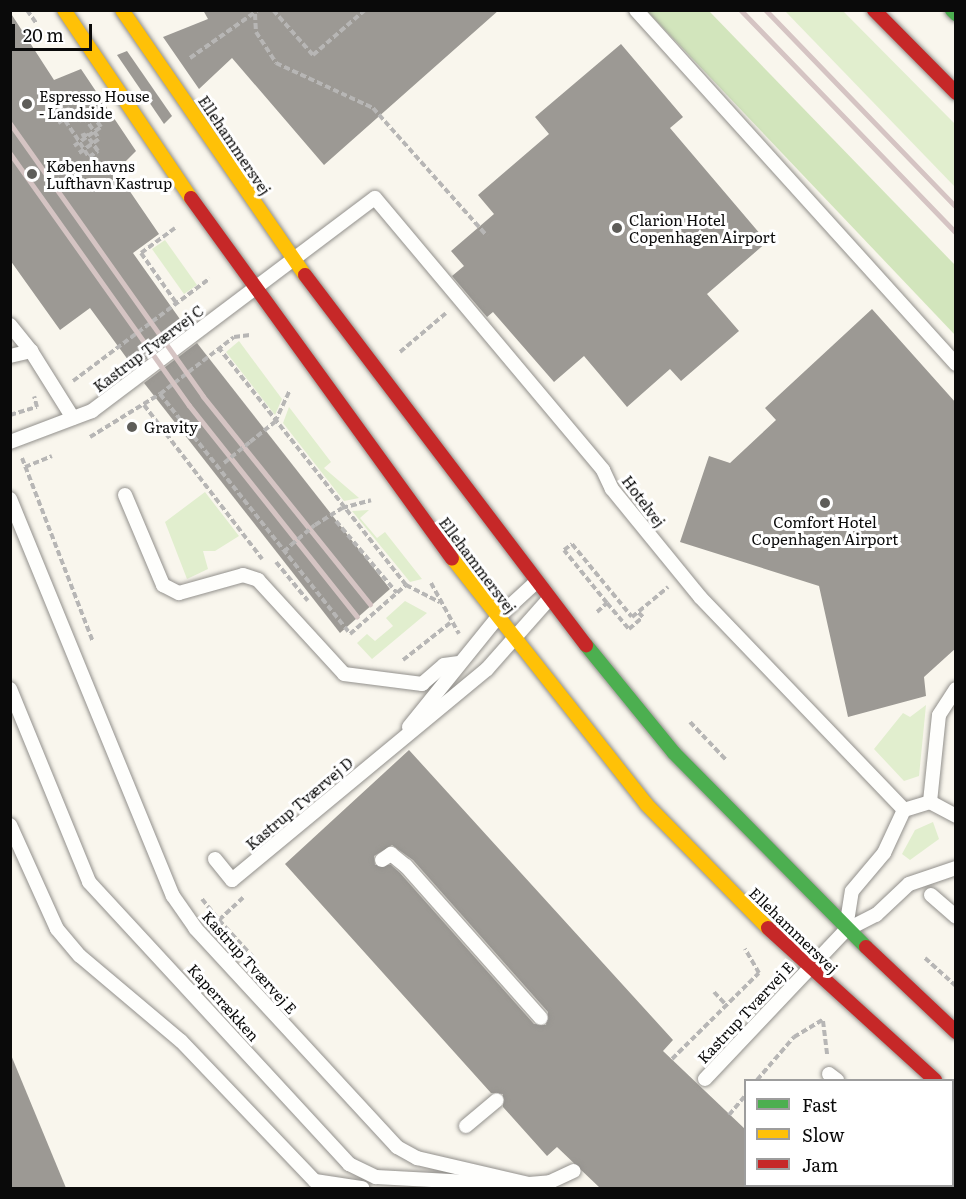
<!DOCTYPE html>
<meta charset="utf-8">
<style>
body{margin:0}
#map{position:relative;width:966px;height:1199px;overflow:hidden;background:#f9f6ed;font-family:Literata,serif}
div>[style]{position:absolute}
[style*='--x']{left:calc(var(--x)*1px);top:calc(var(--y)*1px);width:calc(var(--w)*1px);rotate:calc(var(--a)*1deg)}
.green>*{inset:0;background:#e1eece}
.forest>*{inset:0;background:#d2e5bc}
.building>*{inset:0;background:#9c9994}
.path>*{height:4px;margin-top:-2px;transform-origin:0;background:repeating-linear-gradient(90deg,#b7b6b5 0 6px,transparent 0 9px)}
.roads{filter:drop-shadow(0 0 2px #92908c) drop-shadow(0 0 2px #92908c)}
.lane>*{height:14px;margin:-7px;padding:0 7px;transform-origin:7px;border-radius:7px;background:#fefefc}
.fast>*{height:14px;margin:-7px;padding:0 7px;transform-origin:7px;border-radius:7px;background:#4caf50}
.slow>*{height:14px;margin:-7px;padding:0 7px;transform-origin:7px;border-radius:7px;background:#ffc107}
.jam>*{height:14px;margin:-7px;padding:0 7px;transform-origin:7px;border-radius:7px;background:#c62828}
.rail>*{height:4.5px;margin:-2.25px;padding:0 2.25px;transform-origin:2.25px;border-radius:2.25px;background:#d5c4c3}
.path-bridge>*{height:4px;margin-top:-2px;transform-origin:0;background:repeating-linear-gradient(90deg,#b7b6b5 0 6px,transparent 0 9px)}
.dots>*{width:16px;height:16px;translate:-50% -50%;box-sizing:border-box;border:3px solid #fff;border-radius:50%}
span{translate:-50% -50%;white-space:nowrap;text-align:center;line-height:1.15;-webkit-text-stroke:6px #fff;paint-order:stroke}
.poi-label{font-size:15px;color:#0a0a0a}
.left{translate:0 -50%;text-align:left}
.street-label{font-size:15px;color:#0a0a0a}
.frame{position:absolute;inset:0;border:12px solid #0a0a0a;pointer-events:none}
.legend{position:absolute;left:744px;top:1079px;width:210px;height:108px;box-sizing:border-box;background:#fff;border:2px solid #9d9d9d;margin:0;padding:8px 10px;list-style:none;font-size:18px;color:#0a0a0a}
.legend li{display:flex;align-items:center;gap:12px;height:30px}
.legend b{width:30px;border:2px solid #9d9d9d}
.scale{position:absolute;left:12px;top:24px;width:80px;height:27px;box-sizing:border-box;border:3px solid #0a0a0a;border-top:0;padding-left:8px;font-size:18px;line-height:21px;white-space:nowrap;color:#0a0a0a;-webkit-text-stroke:4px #fff;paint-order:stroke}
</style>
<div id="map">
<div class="green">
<div style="clip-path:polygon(785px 11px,843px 11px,955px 124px,955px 187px)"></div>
<div style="clip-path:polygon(165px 240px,197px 285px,184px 294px,152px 249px)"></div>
<div style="clip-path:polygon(239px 341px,282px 399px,275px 415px,226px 352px)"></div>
<div style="clip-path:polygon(289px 407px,331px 462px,324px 468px,359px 498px,344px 501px,283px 423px)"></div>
<div style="clip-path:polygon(205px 492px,239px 536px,215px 551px,203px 551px,208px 569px,187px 579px,165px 522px)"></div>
<div style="clip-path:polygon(369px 510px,360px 518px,377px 538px,385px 532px,422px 579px,410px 582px,352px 511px)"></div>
<div style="clip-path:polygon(405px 601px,427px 613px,372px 659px,357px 643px,367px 634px,375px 641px,393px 626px,386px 618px)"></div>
<div style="clip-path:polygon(926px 705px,919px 776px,904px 781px,874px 749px,903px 713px,910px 717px)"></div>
<div style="clip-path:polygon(933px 822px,939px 839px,910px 860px,902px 854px,915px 830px)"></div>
</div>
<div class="forest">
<div style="clip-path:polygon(647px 11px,709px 11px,955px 265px,955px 335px)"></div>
</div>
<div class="building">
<div style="clip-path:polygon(203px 10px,499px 10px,324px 165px,232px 58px,199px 89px,163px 37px,208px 19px)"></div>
<div style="clip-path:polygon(10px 12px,54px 80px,81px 69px,136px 151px,116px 171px,159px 234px,133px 253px,187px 329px,134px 368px,90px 308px,60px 330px,10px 260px)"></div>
<div style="clip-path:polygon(621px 44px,683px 117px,670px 128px,767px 242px,707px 294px,739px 331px,681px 381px,670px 369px,627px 407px,584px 356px,554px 382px,493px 312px,487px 317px,452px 276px,464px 266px,451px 251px,494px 214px,478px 195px,549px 134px,535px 117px)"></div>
<div style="clip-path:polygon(127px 51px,172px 116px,164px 124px,117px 55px)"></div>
<div style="clip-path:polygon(872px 309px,956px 403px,956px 648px,924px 677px,926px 696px,848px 717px,819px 586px,680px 542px,709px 456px,730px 463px,776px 420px,765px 408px)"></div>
<div style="clip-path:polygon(197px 343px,390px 589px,340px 633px,144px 383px)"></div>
<div style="clip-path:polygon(evenodd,409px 750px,673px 1040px,663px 1051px,746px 1130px,746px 1188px,600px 1188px,557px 1147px,547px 1156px,503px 1107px,503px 1094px,491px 1093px,285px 864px,409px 750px,392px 845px,413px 860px,548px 1012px,546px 1025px,534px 1024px,400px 873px,391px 865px,375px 865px,374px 856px,392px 845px)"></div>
<div style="clip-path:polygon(11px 1055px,66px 1188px,10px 1188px)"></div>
</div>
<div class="path">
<div style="--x:27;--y:10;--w:16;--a:55"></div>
<div style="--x:273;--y:10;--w:60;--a:48.4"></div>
<div style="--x:313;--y:55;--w:69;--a:-40.9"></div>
<div style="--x:255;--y:14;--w:18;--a:87"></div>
<div style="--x:256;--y:32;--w:37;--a:57"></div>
<div style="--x:276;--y:63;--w:107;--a:24.9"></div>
<div style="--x:373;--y:108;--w:171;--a:48.3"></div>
<div style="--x:190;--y:58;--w:83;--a:-35.2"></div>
<div style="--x:58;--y:123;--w:25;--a:-34"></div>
<div style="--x:74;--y:146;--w:17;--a:-36"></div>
<div style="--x:88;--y:136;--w:16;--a:-35"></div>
<div style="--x:101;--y:127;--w:17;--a:-126"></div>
<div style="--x:91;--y:113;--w:14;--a:146"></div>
<div style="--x:79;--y:121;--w:16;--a:-125"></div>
<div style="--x:70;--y:108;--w:11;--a:153"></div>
<div style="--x:60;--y:113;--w:27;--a:56"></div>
<div style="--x:75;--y:135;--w:26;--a:58"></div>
<div style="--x:89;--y:157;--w:11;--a:-34"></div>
<div style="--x:98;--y:151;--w:21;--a:-125"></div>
<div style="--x:86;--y:134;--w:5;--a:158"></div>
<div style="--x:79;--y:153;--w:24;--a:-35"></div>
<div style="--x:175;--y:228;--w:42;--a:143.7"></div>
<div style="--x:141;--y:253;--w:62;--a:54.8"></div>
<div style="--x:400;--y:352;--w:60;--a:-40.3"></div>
<div style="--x:73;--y:381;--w:171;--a:-36.9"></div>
<div style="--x:160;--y:394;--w:93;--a:-37.6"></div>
<div style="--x:234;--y:337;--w:16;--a:-7"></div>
<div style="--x:144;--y:405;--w:194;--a:52.5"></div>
<div style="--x:10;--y:415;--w:28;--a:-17"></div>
<div style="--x:37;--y:407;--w:11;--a:-105"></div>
<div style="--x:90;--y:437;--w:82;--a:-31.6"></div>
<div style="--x:160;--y:394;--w:306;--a:51.6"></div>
<div style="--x:350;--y:634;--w:74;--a:-41.2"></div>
<div style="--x:406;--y:585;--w:302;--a:-128.3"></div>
<div style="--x:250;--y:442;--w:32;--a:-39"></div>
<div style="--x:275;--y:422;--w:35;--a:-65"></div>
<div style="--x:22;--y:458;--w:197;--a:68.9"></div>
<div style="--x:25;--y:467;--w:29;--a:-22"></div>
<div style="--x:336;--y:521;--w:94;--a:49.7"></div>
<div style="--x:315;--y:525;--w:32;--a:-32"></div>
<div style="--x:342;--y:508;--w:30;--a:-15"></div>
<div style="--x:284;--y:552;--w:10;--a:-45"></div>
<div style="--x:276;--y:562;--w:50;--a:50.6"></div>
<div style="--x:431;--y:583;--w:58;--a:61.2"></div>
<div style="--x:406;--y:585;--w:38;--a:27"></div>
<div style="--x:607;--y:603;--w:34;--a:50"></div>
<div style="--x:629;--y:629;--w:18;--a:-41"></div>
<div style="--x:643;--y:617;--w:7;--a:-135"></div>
<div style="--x:597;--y:612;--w:13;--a:-42"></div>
<div style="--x:607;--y:603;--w:68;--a:-129.1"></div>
<div style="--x:564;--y:550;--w:10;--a:-37"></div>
<div style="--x:572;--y:544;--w:94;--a:50.6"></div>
<div style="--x:632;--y:617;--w:47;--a:-39.8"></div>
<div style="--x:403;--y:660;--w:60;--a:-38.2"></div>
<div style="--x:690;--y:722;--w:52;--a:46.5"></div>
<div style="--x:202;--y:899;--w:27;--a:51"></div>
<div style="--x:219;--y:920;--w:33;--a:-43"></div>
<div style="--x:219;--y:920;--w:49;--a:47.5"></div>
<div style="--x:925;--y:958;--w:42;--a:42.1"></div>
<div style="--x:714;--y:992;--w:18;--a:47"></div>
<div style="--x:823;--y:1021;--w:34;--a:83"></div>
<div style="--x:672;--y:1059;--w:122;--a:-44.7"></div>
<div style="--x:759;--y:973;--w:28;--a:-120"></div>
<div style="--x:757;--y:1080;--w:57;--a:-49.3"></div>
<div style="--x:794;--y:1037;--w:33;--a:-31"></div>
<div style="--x:729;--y:1115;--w:26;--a:-50"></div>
</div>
<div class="roads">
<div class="lane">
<div style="--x:636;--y:10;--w:477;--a:47.9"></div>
<div style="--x:10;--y:325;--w:33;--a:51"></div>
<div style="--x:10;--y:356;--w:22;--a:-13"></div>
<div style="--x:31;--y:351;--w:79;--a:57.9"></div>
<div style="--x:10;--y:442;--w:88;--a:-20.7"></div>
<div style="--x:92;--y:411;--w:354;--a:-37"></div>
<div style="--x:375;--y:198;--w:355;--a:50"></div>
<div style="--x:603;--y:470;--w:21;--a:65"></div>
<div style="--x:612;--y:489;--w:139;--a:50.8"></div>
<div style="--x:700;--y:597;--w:295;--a:46.2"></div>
<div style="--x:125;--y:495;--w:98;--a:67.1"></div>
<div style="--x:163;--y:585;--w:18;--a:27"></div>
<div style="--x:179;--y:593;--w:66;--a:-15.7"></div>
<div style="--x:243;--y:575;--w:16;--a:18"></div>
<div style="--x:258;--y:580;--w:127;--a:47.5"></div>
<div style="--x:344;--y:674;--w:79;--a:7.3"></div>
<div style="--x:422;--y:684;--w:29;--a:-41"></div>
<div style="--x:444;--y:665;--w:15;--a:-8"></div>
<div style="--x:10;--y:499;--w:429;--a:67.7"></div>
<div style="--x:173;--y:896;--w:39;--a:55"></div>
<div style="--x:195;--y:928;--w:298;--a:47.3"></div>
<div style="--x:397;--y:1147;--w:23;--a:29"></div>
<div style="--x:417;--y:1158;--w:115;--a:13.1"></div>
<div style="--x:529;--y:1184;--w:21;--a:-5"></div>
<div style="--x:550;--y:1182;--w:26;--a:-25"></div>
<div style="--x:10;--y:689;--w:209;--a:67.7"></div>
<div style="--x:89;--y:882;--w:384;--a:47.3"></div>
<div style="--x:349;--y:1164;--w:30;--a:26"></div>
<div style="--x:376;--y:1177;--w:130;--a:3.1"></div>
<div style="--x:409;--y:727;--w:140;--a:-51.1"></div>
<div style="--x:497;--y:618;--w:53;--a:-42.7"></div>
<div style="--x:930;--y:802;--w:87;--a:-84.1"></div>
<div style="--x:939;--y:715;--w:31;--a:-57"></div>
<div style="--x:10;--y:825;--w:114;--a:65.7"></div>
<div style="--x:57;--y:929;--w:35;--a:50"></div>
<div style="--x:80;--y:956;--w:132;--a:40.1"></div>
<div style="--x:181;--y:1041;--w:194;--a:46.3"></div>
<div style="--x:315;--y:1181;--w:48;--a:8.5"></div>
<div style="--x:215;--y:859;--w:27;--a:51"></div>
<div style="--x:232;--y:880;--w:331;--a:-39.6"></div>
<div style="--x:487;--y:669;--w:94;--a:-48.5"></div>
<div style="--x:382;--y:860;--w:11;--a:-34"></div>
<div style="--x:391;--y:854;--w:19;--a:39"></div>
<div style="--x:406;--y:866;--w:203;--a:48.4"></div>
<div style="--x:931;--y:895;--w:33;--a:41"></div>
<div style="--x:846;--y:928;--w:37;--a:-81"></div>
<div style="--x:852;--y:891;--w:50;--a:-49.9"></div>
<div style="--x:884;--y:853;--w:47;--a:-65.1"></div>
<div style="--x:904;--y:810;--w:27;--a:-17"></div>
<div style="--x:930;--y:802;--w:30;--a:28"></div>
<div style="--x:829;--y:1074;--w:10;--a:37"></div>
<div style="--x:705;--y:1079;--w:205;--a:-46.6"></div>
<div style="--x:846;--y:930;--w:34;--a:-27"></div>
<div style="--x:876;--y:915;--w:45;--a:-43.2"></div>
<div style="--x:909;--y:884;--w:50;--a:-18.8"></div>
<div style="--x:466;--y:1126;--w:40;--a:-40"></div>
<div style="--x:952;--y:1178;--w:4;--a:27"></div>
</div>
<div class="fast">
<div style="--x:952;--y:10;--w:6;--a:45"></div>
<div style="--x:586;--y:645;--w:139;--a:50.8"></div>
<div style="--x:674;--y:753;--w:273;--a:45.3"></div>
</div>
<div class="slow">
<div style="--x:64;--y:10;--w:227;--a:56"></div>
<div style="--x:122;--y:10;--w:322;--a:55.4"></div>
<div style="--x:452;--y:558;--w:313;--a:51.7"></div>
<div style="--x:646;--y:804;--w:174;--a:45.5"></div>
</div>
<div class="jam">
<div style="--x:874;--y:10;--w:117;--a:45.3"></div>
<div style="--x:191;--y:198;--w:445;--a:54.1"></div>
<div style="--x:305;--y:275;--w:465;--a:52.8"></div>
<div style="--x:768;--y:928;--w:226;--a:42.3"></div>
<div style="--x:866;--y:947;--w:124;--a:43.4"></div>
<div style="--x:952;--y:1096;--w:4;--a:27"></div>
</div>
</div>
<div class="rail">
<div style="--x:741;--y:10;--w:310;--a:46"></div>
<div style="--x:766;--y:10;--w:274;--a:46"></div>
<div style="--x:10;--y:123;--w:334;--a:54.7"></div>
<div style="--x:203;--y:396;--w:267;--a:51.2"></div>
<div style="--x:10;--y:153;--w:309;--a:54.6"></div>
<div style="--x:189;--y:405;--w:270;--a:51.5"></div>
</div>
<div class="path-bridge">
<div style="--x:79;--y:109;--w:36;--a:56"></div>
<div style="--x:224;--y:463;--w:33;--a:-39"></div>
<div style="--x:291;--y:545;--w:31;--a:-40"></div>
</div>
<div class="dots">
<div style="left:27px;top:104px;background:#5e5d59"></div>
<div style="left:32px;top:174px;background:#5e5d59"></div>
<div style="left:617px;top:228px;background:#5e5d59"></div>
<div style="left:132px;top:427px;background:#5e5d59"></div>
<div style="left:825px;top:503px;background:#5e5d59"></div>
</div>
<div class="poi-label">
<span class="left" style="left:39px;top:104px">Espresso House<br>- Landside</span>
<span class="left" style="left:46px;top:174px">Københavns<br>Lufthavn Kastrup</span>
<span class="left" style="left:629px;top:228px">Clarion Hotel<br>Copenhagen Airport</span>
<span class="left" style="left:144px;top:427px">Gravity</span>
<span style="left:825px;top:530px">Comfort Hotel<br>Copenhagen Airport</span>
</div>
<div class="street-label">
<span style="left:235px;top:145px;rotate:56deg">Ellehammersvej</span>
<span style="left:148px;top:348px;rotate:-37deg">Kastrup Tværvej C</span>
<span style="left:644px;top:501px;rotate:53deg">Hotelvej</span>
<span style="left:478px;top:565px;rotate:53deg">Ellehammersvej</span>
<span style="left:299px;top:803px;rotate:-40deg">Kastrup Tværvej D</span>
<span style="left:794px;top:930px;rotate:44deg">Ellehammersvej</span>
<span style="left:250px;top:962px;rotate:48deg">Kastrup Tværvej E</span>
<span style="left:224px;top:1002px;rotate:48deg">Kaperrækken</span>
<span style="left:745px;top:1012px;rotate:-47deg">Kastrup Tværvej E</span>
</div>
<div class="frame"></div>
<ul class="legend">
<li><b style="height:8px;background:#4caf50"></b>Fast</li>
<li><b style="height:8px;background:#ffc107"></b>Slow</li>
<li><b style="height:8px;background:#c62828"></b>Jam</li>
</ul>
<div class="scale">20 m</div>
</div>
